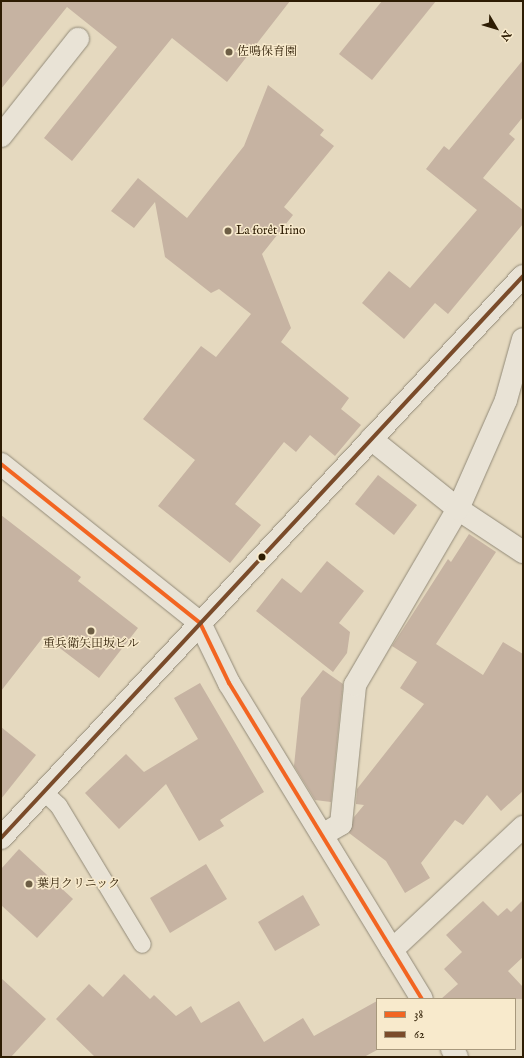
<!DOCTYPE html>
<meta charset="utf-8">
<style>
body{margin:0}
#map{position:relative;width:524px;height:1058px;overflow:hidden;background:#e5d9bf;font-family:"IM FELL English","Noto Serif JP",serif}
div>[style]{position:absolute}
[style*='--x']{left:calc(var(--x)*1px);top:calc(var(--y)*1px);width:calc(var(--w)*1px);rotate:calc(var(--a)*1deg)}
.building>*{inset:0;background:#c6b3a2}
.roads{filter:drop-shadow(0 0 1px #928a78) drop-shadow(0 0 1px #928a78)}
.service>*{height:17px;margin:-8.5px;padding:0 8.5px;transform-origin:8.5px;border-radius:8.5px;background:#e9e3d6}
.minor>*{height:22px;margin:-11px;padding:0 11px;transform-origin:11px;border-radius:11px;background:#e9e3d6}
.tertiary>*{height:22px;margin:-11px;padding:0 11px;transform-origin:11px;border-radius:11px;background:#e9e3d6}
.bus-1>*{height:4px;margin:-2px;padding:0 2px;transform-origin:2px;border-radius:2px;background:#f26522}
.bus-2>*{height:4px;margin:-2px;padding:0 2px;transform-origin:2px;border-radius:2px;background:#7a4b2a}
.dots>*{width:11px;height:11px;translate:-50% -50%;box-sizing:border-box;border:2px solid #f8eacc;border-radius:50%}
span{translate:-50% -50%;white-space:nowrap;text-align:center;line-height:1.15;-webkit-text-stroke:3px #f8eacc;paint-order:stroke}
.poi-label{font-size:12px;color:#2d1c03}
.left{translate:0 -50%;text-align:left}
.frame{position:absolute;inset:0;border:2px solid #2d1c03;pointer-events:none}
.legend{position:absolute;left:376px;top:998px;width:140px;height:52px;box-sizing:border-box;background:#f8eacc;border:1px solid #a7987c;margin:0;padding:5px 7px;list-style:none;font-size:12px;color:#2d1c03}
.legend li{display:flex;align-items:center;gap:8px;height:20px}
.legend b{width:20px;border:1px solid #a7987c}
.north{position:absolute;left:476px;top:8px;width:40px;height:40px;-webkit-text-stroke:3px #f8eacc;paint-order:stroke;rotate:128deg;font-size:11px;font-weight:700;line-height:16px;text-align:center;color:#2d1c03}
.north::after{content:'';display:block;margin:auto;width:14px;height:18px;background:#2d1c03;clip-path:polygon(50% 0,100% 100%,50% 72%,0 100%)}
</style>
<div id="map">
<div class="building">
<div style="clip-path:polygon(1px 1px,290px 1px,227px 82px,172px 38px,72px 161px,44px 138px,117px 47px,67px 7px,1px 89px)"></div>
<div style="clip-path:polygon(382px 1px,436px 1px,372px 80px,339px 54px)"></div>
<div style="clip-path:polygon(523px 60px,523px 117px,509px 134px,515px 139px,483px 178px,523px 210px,523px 224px,448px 314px,435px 303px,404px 339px,362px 303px,389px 271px,410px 288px,477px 210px,426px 169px,444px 146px,449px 150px)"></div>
<div style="clip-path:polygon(268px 85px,324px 130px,320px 135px,334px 146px,284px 207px,293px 215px,262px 254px,291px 328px,281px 342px,349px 398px,341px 409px,361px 425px,335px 456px,310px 435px,296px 452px,284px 442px,235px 504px,261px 525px,230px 563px,158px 506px,195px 460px,143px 419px,201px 346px,216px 357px,251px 314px,219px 289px,211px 293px,165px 257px,155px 202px,134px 228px,111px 211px,138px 178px,187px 218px,244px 146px)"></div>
<div style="clip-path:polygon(378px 475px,417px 505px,394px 535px,355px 504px)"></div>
<div style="clip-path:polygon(1px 515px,81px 577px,78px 581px,138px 628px,99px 678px,44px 636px,1px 691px)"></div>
<div style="clip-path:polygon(469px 534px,496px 552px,436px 644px,483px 675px,503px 642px,523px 654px,523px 791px,501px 811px,487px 795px,463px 825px,455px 820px,421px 863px,430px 878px,405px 893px,386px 861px,349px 833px,354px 817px,364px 805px,356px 804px,357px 789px,424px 704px,400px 688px,417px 662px,392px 646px,448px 559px,451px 562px)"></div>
<div style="clip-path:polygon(327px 561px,364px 591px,339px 623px,350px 632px,347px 653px,333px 672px,256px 611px,282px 578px,301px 593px)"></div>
<div style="clip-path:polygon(323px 670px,343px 684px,331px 802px,315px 800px,294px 766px,301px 698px)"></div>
<div style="clip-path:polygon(200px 683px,264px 792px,220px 820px,224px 826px,199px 841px,166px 784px,119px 829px,85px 793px,126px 754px,144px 772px,198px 739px,174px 698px)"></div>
<div style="clip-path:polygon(1px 727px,36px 755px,1px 799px)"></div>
<div style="clip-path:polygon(19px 849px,73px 899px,37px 938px,1px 905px,1px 869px)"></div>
<div style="clip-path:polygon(206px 864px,227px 899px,170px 933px,150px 898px)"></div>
<div style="clip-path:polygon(303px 895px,320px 925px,275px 951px,258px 922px)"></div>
<div style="clip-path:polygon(523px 900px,523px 957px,508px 971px,523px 987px,523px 999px,441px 999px,458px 984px,444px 969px,462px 952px,446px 935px,483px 901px,498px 916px,507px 908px,511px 912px)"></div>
<div style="clip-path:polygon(124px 974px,150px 999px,154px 995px,176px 1016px,191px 1006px,201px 1023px,239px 1001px,264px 1042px,303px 1018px,314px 1036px,377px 1001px,377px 1050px,364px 1057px,95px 1057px,56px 1019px,89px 984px,103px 997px)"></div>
<div style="clip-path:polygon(1px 978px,46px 1019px,11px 1057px,1px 1057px)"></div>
</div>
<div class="roads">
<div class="service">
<div style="--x:44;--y:792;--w:19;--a:43"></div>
<div style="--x:58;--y:805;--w:162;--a:58.9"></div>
</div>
<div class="minor">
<div style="--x:1;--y:136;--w:124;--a:-51.6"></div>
<div style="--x:371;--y:439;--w:112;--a:38.8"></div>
<div style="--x:458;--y:509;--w:78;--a:33.5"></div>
<div style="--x:1;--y:464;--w:255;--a:38.6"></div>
<div style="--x:200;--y:623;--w:67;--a:64.2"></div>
<div style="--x:229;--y:683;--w:370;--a:58.6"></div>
<div style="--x:322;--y:835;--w:22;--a:-30"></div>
<div style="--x:341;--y:824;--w:140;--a:-84.2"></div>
<div style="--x:355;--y:685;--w:204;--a:-59.7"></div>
<div style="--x:458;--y:509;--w:119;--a:-66.2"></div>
<div style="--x:506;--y:400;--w:63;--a:-74.4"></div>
<div style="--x:392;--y:950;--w:180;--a:-43.2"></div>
<div style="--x:452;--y:1049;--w:9;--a:58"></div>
</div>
<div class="tertiary">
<div style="--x:1;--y:838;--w:767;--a:-47.11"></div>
</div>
</div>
<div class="bus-1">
<div style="--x:1;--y:464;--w:255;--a:38.6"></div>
<div style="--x:200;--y:623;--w:67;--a:64.2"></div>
<div style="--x:229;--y:683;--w:370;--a:58.6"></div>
</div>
<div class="bus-2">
<div style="--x:1;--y:838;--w:767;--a:-47.11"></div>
</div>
<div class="dots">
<div style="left:229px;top:52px;background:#6d5e45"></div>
<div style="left:228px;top:231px;background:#6d5e45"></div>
<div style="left:262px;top:557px;background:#2d1c03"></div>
<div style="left:91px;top:631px;background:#6d5e45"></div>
<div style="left:29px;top:884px;background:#6d5e45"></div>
</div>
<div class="poi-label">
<span class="left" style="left:237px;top:52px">佐鳴保育園</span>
<span class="left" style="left:236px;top:231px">La forêt Irino</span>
<span style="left:91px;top:644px">重兵衛矢田坂ビル</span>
<span class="left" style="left:37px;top:884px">葉月クリニック</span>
</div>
<div class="frame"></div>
<ul class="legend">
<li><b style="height:5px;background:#f26522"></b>38</li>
<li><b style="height:5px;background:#7a4b2a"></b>62</li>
</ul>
<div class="north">N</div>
</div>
